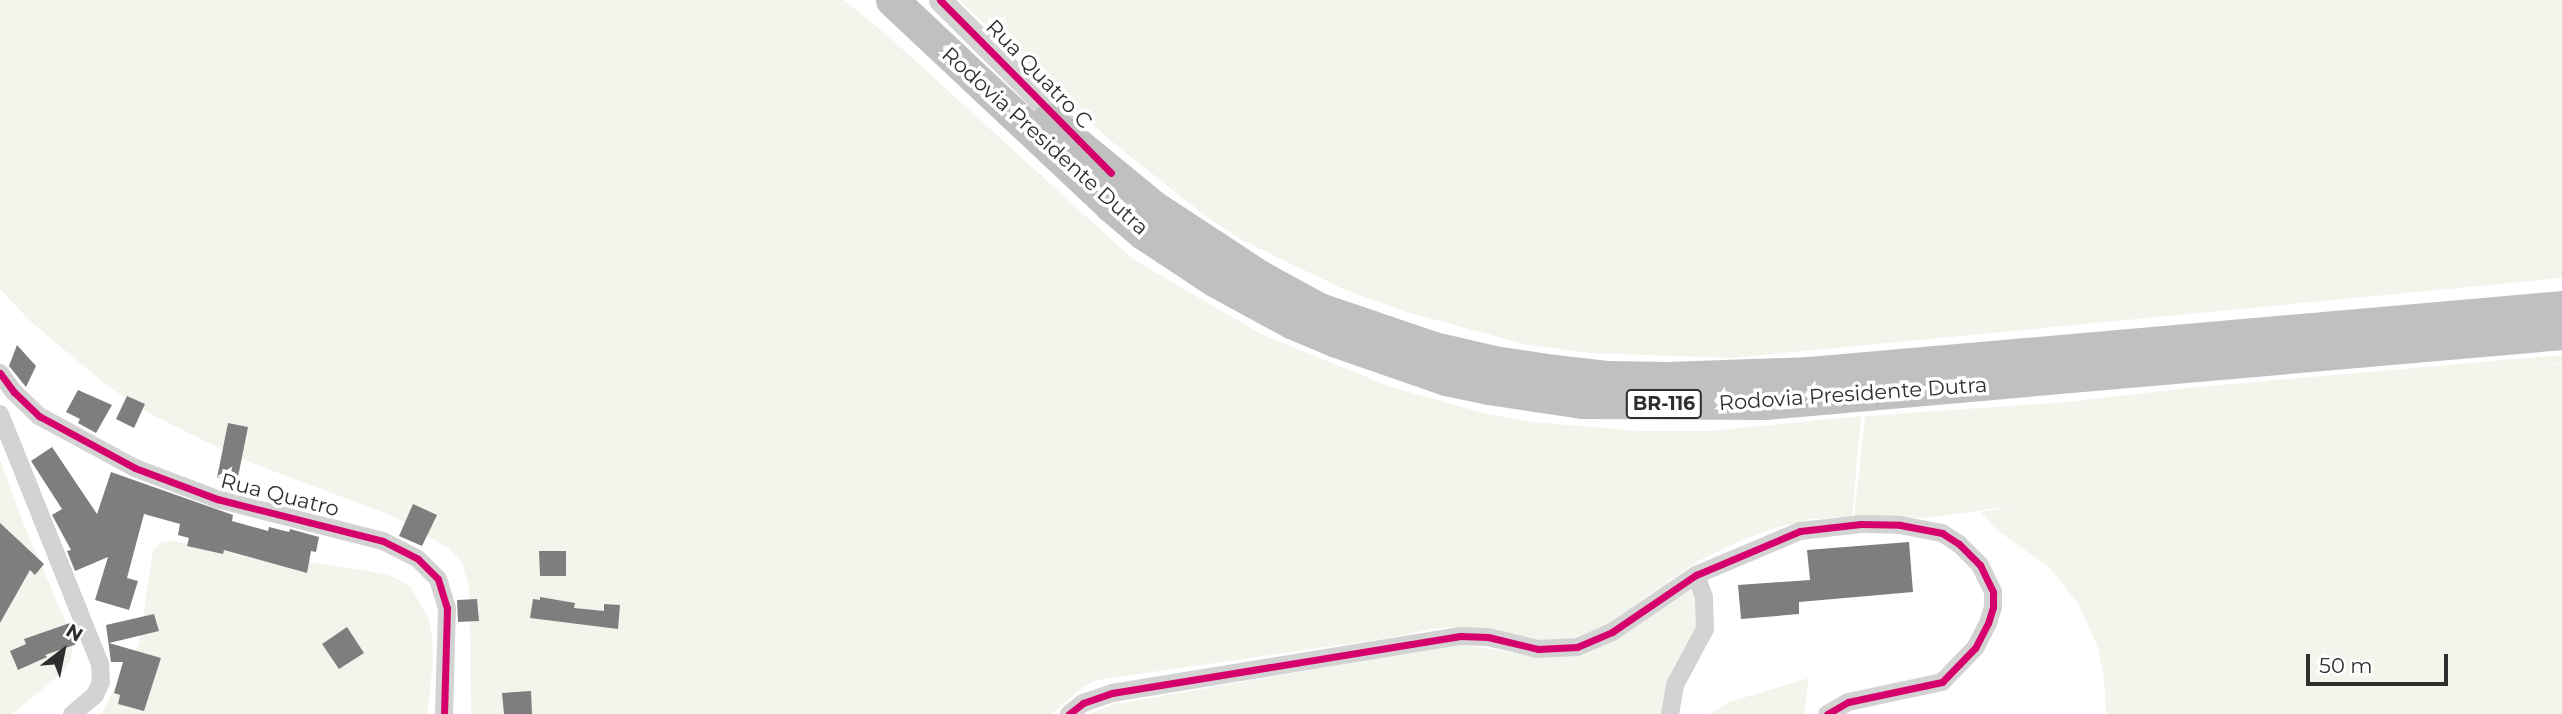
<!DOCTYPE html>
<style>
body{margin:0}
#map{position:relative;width:2562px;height:714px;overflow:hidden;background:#fff;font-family:Montserrat,sans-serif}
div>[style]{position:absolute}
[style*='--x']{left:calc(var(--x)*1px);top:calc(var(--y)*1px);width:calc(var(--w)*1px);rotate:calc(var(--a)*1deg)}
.green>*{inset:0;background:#f1f5eb}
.building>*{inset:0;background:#7e7e7e}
.minor>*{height:18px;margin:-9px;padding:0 9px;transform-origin:9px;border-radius:9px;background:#d3d3d3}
.tertiary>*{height:23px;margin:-11.5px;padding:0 11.5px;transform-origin:11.5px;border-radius:11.5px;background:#d3d3d3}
.motorway>*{height:33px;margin:-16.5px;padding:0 16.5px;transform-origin:16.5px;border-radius:16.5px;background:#c0c0c0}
.cycleway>*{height:7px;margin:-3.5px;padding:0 3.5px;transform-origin:3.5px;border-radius:3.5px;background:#d6006c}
span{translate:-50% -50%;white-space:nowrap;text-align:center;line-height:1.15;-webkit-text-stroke:7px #fff;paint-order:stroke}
.shield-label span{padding:2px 5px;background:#fff;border:2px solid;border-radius:5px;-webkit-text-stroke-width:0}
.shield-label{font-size:19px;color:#2e2e2e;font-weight:700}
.street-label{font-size:21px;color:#2e2e2e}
.north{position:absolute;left:28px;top:616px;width:70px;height:70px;-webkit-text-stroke:5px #fff;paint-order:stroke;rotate:32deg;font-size:19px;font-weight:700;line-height:28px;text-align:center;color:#2e2e2e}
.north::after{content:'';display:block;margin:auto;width:24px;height:32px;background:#2e2e2e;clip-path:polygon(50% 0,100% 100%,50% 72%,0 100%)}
.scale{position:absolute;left:2306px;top:654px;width:142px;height:32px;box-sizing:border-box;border:4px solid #2e2e2e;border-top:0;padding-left:9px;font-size:21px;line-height:24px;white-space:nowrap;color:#2e2e2e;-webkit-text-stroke:5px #fff;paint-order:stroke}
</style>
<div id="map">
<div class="green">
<div style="clip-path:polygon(0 0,844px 0,887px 35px,1133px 259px,1261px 334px,1391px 387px,1487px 414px,1532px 422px,1640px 431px,1711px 431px,1861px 416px,1852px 516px,1812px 519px,1775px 528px,1740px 541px,1698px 561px,1602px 628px,1555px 643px,1457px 627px,1431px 629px,1389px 638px,1097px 680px,1083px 687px,1052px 714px,471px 714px,469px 586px,461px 561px,448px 548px,395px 517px,239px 458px,139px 408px,104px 383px,30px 321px,0 289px)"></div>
<div style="clip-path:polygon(959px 0,2562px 0,2562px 278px,1732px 358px,1588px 353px,1524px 344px,1403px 311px,1341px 288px,1244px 241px,1204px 215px,1111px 141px)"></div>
<div style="clip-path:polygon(2562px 355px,2562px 363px,2533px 368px,2562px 364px,2562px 714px,2106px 714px,2104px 678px,2098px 648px,2079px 605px,2050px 568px,1998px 531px,1980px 512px,2021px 505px,1925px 518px,1854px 517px,1865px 416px,2068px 402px,2187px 388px)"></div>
<div style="clip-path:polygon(0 460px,22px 520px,73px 639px,71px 659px,63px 672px,12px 714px,0 714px)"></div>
<div style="clip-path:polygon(173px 541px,368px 571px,391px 576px,410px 586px,429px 619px,432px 638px,433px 663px,427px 714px,101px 714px,139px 644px,153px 550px,161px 542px)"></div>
<div style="clip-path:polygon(1694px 582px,1702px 610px,1694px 641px,1668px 681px,1662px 714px,1090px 714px,1110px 705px,1460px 644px,1543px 658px,1570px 656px)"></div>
<div style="clip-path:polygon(1809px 678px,1804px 714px,1710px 714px,1729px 702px)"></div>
</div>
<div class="building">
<div style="clip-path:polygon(17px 345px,36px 366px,26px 387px,9px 366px)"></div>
<div style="clip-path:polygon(78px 390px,112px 405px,96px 433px,78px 423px,80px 419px,66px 412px)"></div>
<div style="clip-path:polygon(127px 396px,145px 404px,134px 428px,116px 419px)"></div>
<div style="clip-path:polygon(228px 423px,248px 427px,237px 482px,217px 478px)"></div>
<div style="clip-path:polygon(52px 447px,97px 514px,111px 472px,233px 515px,232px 521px,268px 531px,269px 527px,289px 532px,290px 529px,319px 537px,316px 552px,311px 551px,307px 573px,224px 550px,223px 554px,187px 546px,189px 538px,178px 535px,180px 524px,144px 514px,127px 578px,138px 581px,129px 610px,95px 600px,108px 557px,75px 571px,67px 551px,71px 550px,52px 515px,62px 509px,31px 461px)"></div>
<div style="clip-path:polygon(413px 504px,437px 515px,422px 546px,399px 536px)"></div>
<div style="clip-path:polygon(0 523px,44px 564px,35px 575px,30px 570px,0 623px)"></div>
<div style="clip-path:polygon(1909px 542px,1913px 592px,1799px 602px,1799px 614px,1741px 619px,1738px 585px,1810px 580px,1807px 550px)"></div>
<div style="clip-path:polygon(539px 551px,566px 551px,566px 576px,540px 576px)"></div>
<div style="clip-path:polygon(540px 597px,575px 603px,574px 608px,604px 611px,604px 604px,620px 605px,618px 629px,530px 618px,533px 599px,540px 600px)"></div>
<div style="clip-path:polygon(477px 599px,479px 621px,458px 622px,457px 600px)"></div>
<div style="clip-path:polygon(154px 614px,159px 631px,109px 643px,161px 658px,144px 711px,118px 704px,120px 695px,114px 693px,123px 662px,111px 662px,106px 625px)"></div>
<div style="clip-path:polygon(70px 623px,77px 644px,45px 655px,47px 657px,18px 670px,10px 651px,26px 644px,24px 639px)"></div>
<div style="clip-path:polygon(347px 627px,364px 653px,339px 669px,322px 644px)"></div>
<div style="clip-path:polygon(531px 691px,532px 714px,504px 714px,502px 693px)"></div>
</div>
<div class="minor">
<div style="--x:0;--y:373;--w:24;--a:54"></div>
<div style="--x:14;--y:392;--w:35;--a:44"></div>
<div style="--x:39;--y:416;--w:109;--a:28.4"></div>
<div style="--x:135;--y:468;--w:88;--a:20.7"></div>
<div style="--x:217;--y:499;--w:171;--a:14.2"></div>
<div style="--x:383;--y:541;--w:39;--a:27"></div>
<div style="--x:418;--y:559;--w:28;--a:45"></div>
<div style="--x:438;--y:579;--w:30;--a:73"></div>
<div style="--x:447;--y:608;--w:106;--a:91.6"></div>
<div style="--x:0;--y:414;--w:269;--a:68.2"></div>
<div style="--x:100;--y:664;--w:18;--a:87"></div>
<div style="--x:101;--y:682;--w:14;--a:115"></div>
<div style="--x:95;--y:695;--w:30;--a:140"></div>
<div style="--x:1069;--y:714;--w:18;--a:-38"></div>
<div style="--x:1083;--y:703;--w:31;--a:-19"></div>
<div style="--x:1112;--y:693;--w:353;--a:-9.3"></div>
<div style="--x:1460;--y:636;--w:28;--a:2"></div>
<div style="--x:1488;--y:637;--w:51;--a:13.5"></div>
<div style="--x:1538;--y:649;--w:39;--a:-3"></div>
<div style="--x:1577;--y:647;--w:38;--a:-23"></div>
<div style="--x:1612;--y:632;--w:102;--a:-34.2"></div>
<div style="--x:1696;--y:575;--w:113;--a:-22.9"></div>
<div style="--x:1800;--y:531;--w:61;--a:-6.5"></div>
<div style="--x:1861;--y:524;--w:39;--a:1"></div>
<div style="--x:1900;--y:525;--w:43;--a:10.8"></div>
<div style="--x:1942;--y:533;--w:20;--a:33"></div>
<div style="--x:1959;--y:544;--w:30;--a:45"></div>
<div style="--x:1980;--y:565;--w:30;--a:64"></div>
<div style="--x:1993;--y:592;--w:15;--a:90"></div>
<div style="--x:1993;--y:607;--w:17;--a:107"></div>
<div style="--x:1988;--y:623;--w:28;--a:117"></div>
<div style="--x:1975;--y:648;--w:47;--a:134.1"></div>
<div style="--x:1942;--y:682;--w:96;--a:168"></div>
<div style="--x:1848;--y:702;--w:24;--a:150"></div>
<div style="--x:1670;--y:714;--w:29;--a:-80"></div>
<div style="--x:1675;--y:685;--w:64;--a:-61.8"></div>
<div style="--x:1705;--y:629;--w:32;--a:-92"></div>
<div style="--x:1704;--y:597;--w:23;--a:-110"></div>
</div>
<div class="tertiary">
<div style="--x:940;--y:0;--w:177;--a:45"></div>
</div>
<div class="motorway">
<div style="--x:892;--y:0;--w:301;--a:43.2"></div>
<div style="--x:1111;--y:206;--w:42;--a:40.2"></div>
<div style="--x:1143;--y:233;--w:85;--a:33.5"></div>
<div style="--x:1214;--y:280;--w:88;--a:28.6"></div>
<div style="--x:1291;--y:322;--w:49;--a:22.9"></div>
<div style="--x:1336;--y:341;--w:116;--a:19.1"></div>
<div style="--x:1446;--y:379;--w:44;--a:11.8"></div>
<div style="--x:1489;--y:388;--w:94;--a:8.6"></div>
<div style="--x:1582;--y:402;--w:182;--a:0.3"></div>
<div style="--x:1764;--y:403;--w:801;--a:-5.01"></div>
<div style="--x:1048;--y:120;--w:137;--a:39.4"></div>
<div style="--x:1154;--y:207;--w:126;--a:33.3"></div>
<div style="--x:1259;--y:276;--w:68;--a:28.8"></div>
<div style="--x:1319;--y:309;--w:121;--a:18.7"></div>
<div style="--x:1434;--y:348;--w:62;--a:13.1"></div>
<div style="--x:1494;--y:362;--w:61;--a:8.5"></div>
<div style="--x:1554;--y:371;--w:53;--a:6.5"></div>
<div style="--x:1607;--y:377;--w:61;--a:0.9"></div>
<div style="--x:1668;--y:378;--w:141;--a:-2"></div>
<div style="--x:1809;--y:373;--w:756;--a:-5.01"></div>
</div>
<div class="cycleway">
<div style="--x:940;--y:0;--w:243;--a:45.3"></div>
<div style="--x:0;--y:373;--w:24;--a:54"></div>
<div style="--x:14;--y:392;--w:35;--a:44"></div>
<div style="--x:39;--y:416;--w:109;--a:28.4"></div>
<div style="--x:135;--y:468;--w:88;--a:20.7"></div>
<div style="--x:217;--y:499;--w:171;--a:14.2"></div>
<div style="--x:383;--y:541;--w:39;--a:27"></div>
<div style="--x:418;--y:559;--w:28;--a:45"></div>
<div style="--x:438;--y:579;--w:30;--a:73"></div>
<div style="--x:447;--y:608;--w:106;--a:91.6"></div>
<div style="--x:1069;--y:714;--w:18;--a:-38"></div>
<div style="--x:1083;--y:703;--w:31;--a:-19"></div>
<div style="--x:1112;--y:693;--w:353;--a:-9.3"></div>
<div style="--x:1460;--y:636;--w:28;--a:2"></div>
<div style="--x:1488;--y:637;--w:51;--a:13.5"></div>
<div style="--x:1538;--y:649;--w:39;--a:-3"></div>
<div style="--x:1577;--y:647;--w:38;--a:-23"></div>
<div style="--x:1612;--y:632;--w:102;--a:-34.2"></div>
<div style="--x:1696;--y:575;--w:113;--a:-22.9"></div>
<div style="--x:1800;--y:531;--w:61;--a:-6.5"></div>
<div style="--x:1861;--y:524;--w:39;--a:1"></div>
<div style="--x:1900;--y:525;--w:43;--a:10.8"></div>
<div style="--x:1942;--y:533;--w:20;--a:33"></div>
<div style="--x:1959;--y:544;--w:30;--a:45"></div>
<div style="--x:1980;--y:565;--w:30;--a:64"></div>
<div style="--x:1993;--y:592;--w:15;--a:90"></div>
<div style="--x:1993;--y:607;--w:17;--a:107"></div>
<div style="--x:1988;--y:623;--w:28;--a:117"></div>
<div style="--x:1975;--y:648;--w:47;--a:134.1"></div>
<div style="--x:1942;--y:682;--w:96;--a:168"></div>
<div style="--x:1848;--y:702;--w:24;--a:150"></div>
</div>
<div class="shield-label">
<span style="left:1664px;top:404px">BR-116</span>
</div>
<div class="street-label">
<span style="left:1039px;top:74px;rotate:46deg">Rua Quatro C</span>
<span style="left:1045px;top:141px;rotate:42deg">Rodovia Presidente Dutra</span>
<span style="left:1853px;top:394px;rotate:-4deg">Rodovia Presidente Dutra</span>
<span style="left:280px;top:495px;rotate:14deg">Rua Quatro</span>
</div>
<div class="north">N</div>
<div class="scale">50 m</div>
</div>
